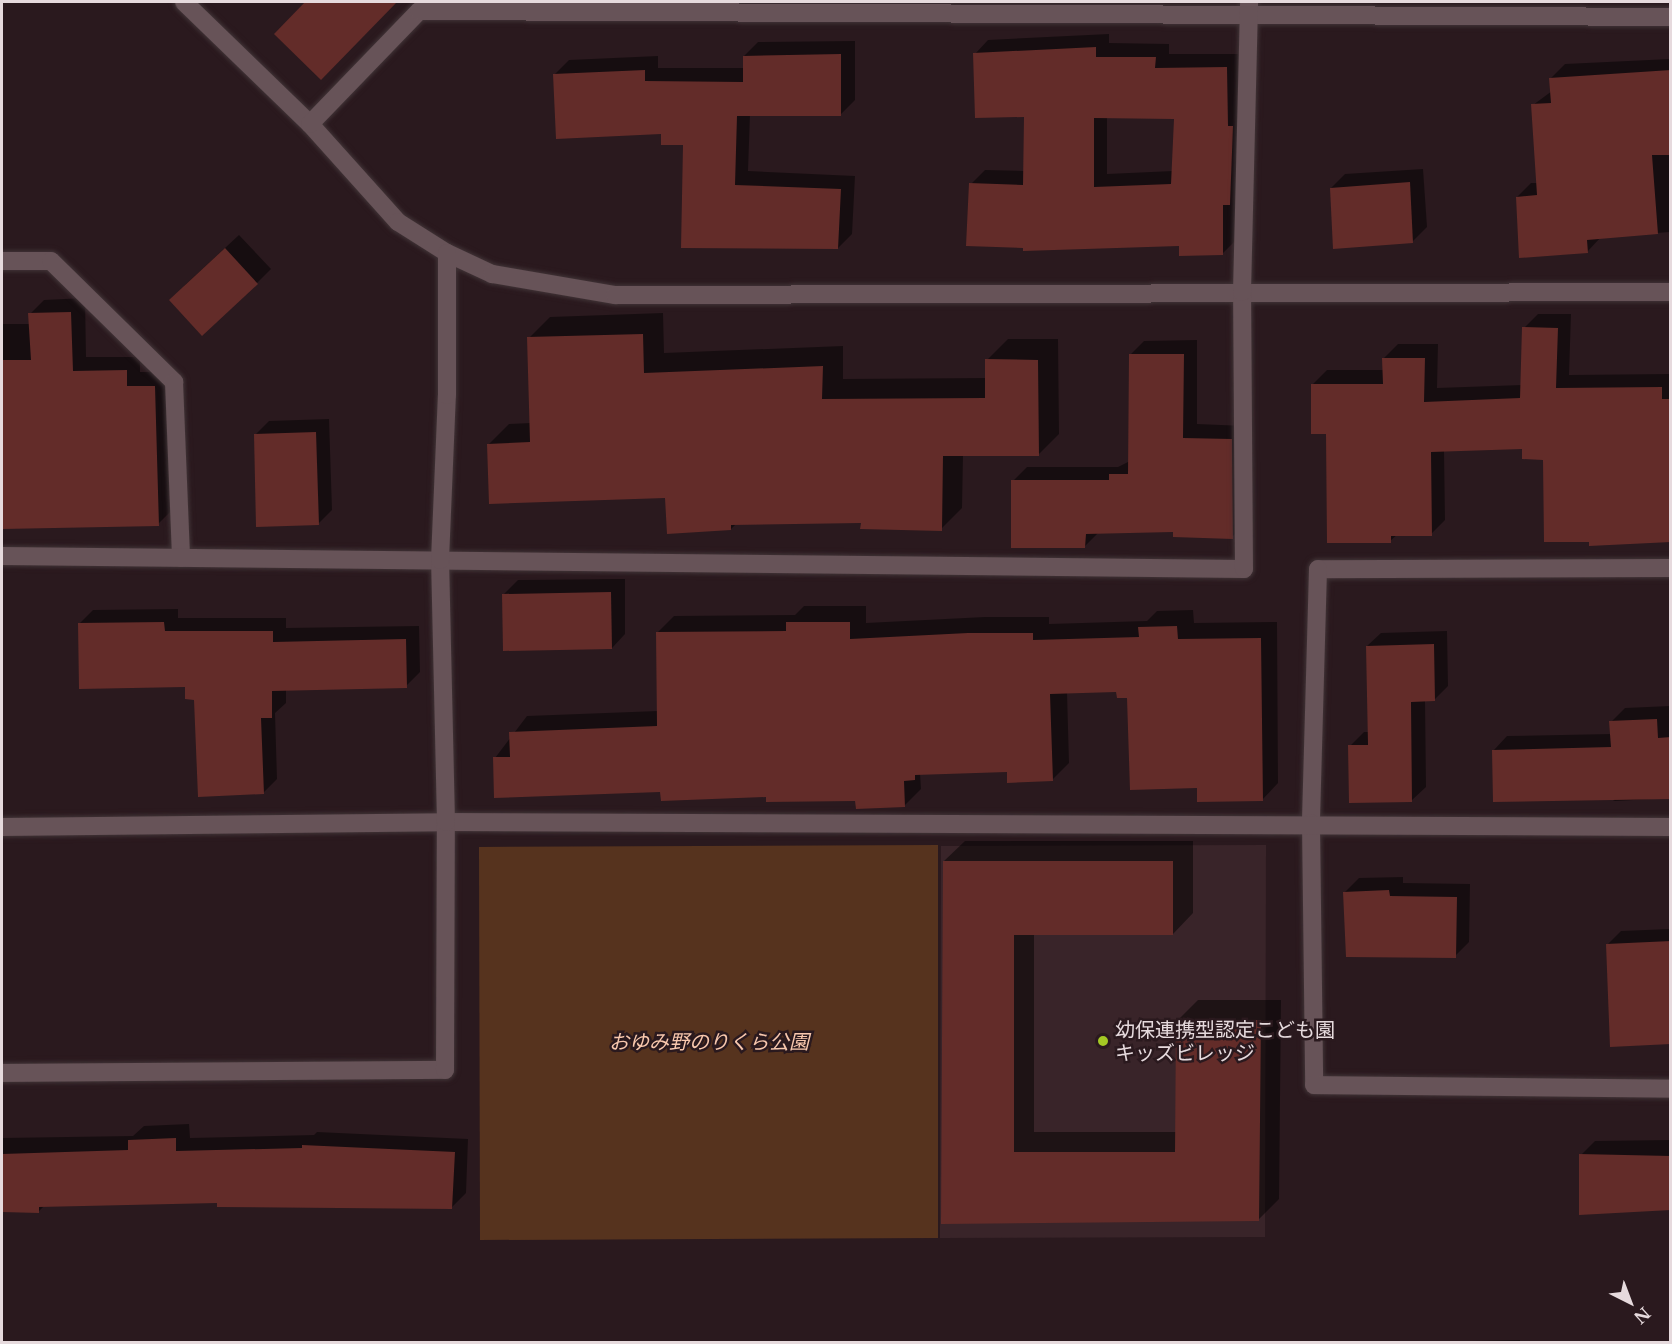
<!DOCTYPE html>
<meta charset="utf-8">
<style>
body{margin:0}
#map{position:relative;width:1672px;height:1344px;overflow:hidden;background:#2a191e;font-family:"Libre Baskerville","Noto Sans JP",serif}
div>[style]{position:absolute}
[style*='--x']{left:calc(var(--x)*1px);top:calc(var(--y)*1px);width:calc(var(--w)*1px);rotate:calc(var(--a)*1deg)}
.built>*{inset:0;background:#392429}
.green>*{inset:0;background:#56331e}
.shadow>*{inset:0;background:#0007}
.building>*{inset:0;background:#632c29}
.roads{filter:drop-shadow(0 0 2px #413437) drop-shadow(0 0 2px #413437)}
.minor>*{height:18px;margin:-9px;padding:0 9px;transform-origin:9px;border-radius:9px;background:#675358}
.dots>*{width:16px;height:16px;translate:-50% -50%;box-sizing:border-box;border:3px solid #2a191e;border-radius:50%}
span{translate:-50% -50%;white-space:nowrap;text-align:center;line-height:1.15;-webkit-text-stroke:5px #2a191e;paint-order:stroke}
.poi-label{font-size:20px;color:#e6dadd}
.left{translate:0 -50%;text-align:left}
.park-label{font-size:20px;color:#f8c7ad;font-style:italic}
.frame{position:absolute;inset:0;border:3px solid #e6dadd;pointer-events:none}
.north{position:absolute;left:1600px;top:1272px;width:60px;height:60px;-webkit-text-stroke:4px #2a191e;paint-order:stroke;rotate:138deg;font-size:16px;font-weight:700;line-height:24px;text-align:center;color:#e6dadd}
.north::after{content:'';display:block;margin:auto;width:21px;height:27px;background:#e6dadd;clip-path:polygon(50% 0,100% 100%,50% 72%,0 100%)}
</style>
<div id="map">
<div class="built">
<div style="clip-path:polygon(1266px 845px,1265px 1237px,940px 1238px,941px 846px)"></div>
</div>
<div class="green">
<div style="clip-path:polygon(938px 845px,938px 1238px,480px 1240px,479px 847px)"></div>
</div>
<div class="shadow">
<div style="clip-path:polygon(307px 2px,396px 2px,321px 78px,276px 34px)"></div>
<div style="clip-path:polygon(evenodd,1109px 34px,1109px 43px,1169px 44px,1169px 54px,1241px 54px,1237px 239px,1223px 253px,1180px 245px,1024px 247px,971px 184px,985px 170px,1025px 171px,1025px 115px,975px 54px,988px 40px,1109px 34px,1107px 117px,1176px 118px,1173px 171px,1107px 174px,1107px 117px)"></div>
<div style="clip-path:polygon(855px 41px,855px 100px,841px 114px,750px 114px,748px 171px,855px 176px,852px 234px,838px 248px,683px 247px,684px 144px,555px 74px,569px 60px,658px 56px,658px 68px,744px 68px,744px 56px,758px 42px)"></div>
<div style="clip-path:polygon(1670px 59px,1670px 232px,1601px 237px,1587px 252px,1517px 197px,1531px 183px,1537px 183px,1533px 105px,1552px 91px,1551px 78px,1565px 64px)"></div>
<div style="clip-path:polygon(1423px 169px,1427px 227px,1413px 241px,1331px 188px,1345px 174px)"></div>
<div style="clip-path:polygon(239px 235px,271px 269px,257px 283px,184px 286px)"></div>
<div style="clip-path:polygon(85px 298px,86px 357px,140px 357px,140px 372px,168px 372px,172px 510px,158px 524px,2px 527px,2px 324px,30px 324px,30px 314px,44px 300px)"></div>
<div style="clip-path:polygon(663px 313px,664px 353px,843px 346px,843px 379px,987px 378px,987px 360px,1008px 339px,1058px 339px,1059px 434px,1038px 455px,963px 455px,962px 508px,941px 529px,862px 521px,736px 524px,731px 529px,667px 496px,488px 445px,509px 424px,531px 423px,529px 338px,550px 317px)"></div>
<div style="clip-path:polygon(1538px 314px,1571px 314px,1569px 375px,1670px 374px,1670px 542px,1545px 541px,1544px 459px,1524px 447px,1444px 450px,1445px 520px,1431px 534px,1398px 534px,1390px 541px,1327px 433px,1313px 384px,1327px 370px,1384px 370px,1384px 358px,1398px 344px,1438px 344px,1437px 388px,1522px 385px,1524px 328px)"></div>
<div style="clip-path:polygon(1197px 340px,1197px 424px,1245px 426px,1246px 523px,1232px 537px,1174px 530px,1099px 532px,1085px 546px,1013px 481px,1027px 467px,1118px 467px,1130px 461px,1130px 355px,1144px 341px)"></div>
<div style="clip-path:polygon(329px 419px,332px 510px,318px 524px,255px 435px,269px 421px)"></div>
<div style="clip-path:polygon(625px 579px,625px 634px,612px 648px,504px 594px,518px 580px)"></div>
<div style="clip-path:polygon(804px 606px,866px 606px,866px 623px,985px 617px,1049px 617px,1049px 624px,1147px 621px,1157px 611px,1193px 610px,1194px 623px,1277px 622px,1278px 783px,1262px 800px,1198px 786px,1129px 697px,1118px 690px,1067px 692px,1069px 763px,1053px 779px,1008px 771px,920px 773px,921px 789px,905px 805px,857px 799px,662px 791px,495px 758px,527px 716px,658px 711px,658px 632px,674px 616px,795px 615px)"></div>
<div style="clip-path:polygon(178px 609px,178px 618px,286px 618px,286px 628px,419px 626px,420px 672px,406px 686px,286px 689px,286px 703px,275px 713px,277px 779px,263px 793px,186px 685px,79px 624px,93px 610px)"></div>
<div style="clip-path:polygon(1447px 631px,1448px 686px,1434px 700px,1425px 700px,1426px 787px,1412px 800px,1350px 746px,1364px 732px,1369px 732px,1367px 646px,1381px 633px)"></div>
<div style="clip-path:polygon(1670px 706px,1670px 798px,1615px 801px,1494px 750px,1507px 736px,1611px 734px,1611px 722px,1625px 708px)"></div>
<div style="clip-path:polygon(965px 841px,1193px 841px,1193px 913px,1173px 934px,1034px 933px,1034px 1132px,1176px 1132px,1178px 1020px,1198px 1000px,1281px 1000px,1279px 1199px,1259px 1219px,942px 1222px,944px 861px)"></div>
<div style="clip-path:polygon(1403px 877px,1403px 883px,1470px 884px,1469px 942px,1455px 956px,1345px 892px,1359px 878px)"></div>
<div style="clip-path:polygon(1670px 929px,1670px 1043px,1607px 945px,1621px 931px)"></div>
<div style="clip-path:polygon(189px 1124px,190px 1138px,314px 1135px,317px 1132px,468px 1139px,466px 1193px,452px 1207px,219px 1202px,44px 1206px,39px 1211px,2px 1211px,2px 1138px,133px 1136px,144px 1126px)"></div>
<div style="clip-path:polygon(1670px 1140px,1670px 1209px,1581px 1155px,1595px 1141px)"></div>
<div style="clip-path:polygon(1520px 1340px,1520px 1342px,1471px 1342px,1472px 1341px)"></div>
</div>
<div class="building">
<div style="clip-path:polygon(305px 2px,397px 2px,321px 80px,274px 34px)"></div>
<div style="clip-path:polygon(evenodd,1096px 47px,1096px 57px,1156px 57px,1155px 68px,1227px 67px,1228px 126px,1233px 126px,1230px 205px,1223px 205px,1223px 255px,1179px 256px,1179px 246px,1023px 251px,1023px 248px,966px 246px,969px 183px,1023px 185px,1024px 117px,975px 118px,973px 53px,1096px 47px,1094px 118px,1174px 119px,1171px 184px,1094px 187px,1094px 118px)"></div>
<div style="clip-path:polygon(841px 54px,841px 116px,737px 116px,735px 185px,841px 189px,838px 249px,681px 248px,683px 145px,661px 145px,661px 134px,556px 139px,553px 74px,645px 70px,645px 81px,743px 82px,743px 56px)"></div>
<div style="clip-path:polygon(1671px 70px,1671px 155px,1652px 155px,1658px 234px,1587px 240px,1588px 253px,1519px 258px,1516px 197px,1537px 195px,1531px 104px,1551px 103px,1549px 78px)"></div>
<div style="clip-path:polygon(1410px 182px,1413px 243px,1333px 249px,1330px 188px)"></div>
<div style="clip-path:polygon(225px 248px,258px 284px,202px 336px,169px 300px)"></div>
<div style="clip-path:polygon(71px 312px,73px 371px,127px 370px,127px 386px,155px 386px,159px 526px,2px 529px,2px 360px,31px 360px,28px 313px)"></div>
<div style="clip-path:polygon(1522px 327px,1558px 328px,1556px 388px,1662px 387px,1662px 399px,1671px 399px,1671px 542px,1589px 546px,1589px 542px,1544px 542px,1543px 460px,1522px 459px,1522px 449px,1431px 452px,1432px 536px,1391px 536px,1391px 543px,1327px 543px,1326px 434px,1311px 434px,1311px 384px,1383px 384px,1382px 358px,1425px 358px,1424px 402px,1520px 398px)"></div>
<div style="clip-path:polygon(643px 334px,644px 373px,823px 366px,822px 399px,985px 398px,985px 359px,1038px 360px,1039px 456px,943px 456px,942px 531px,860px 529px,861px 523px,731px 525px,731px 530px,667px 534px,665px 498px,489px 504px,487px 444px,530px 442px,527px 337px)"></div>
<div style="clip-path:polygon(1129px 354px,1184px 354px,1183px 438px,1232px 439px,1233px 539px,1173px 537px,1173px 532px,1086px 534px,1085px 548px,1011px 548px,1011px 480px,1109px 480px,1109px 474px,1128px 474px)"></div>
<div style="clip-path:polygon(316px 432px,319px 525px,256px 527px,254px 434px)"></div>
<div style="clip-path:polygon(611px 592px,612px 649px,503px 651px,502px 594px)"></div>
<div style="clip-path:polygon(164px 622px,165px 631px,273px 631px,273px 642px,406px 639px,407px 688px,272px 691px,272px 718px,261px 718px,264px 794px,198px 797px,194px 700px,185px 699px,185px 687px,79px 689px,78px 623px)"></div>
<div style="clip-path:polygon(786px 622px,850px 622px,850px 639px,968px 633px,1033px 633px,1033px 640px,1139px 637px,1138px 627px,1177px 626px,1178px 639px,1261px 638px,1263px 801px,1197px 802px,1197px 788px,1130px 790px,1127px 698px,1117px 698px,1116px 692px,1050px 694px,1053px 781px,1007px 783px,1007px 772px,915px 775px,915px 780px,904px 781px,905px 807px,856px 809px,855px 801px,766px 802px,766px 797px,661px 801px,660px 792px,494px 798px,493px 757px,510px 757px,509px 732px,657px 726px,656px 632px,786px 631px)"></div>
<div style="clip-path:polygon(1434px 644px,1435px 701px,1411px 702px,1412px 802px,1349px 803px,1348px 745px,1368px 745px,1366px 646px)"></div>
<div style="clip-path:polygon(1657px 719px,1658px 738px,1671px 737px,1671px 799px,1493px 802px,1492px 750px,1611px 747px,1609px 721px)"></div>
<div style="clip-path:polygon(943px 861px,1173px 861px,1173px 935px,1014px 935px,1014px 1152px,1175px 1152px,1176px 1020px,1261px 1020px,1259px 1221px,941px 1224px)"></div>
<div style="clip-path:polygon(1389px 890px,1390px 896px,1457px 897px,1456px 958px,1346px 957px,1343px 892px)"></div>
<div style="clip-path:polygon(1671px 941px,1671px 1044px,1610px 1047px,1606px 944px)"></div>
<div style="clip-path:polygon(176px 1138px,176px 1151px,302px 1148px,302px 1145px,455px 1152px,452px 1209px,217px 1207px,217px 1203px,39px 1207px,39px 1213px,2px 1212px,2px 1154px,128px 1150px,128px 1140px)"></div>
<div style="clip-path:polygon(1579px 1154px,1671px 1156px,1671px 1210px,1579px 1215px)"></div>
</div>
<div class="roads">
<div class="minor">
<div style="--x:184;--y:2;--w:175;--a:44.1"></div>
<div style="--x:310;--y:124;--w:132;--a:48.1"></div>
<div style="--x:398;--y:222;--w:58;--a:32.3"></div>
<div style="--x:447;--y:253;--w:50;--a:25"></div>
<div style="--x:492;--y:274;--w:125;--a:9.7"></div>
<div style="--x:615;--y:295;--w:1055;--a:-0.16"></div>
<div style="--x:310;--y:124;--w:157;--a:-46"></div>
<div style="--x:419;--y:11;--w:1251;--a:0.27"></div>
<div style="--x:2;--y:261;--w:49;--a:0"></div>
<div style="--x:51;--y:261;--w:173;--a:44.5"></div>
<div style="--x:174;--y:382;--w:176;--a:87.7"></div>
<div style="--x:2;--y:556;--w:1242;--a:0.6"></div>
<div style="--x:1244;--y:569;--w:277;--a:-90.4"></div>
<div style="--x:1242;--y:292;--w:290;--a:-88.6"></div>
<div style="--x:1670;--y:568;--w:352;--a:179.8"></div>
<div style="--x:1318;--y:569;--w:254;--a:91.6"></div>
<div style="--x:1311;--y:823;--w:262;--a:89.3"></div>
<div style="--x:1314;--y:1085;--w:356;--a:0.6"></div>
<div style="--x:2;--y:827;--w:444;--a:-0.6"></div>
<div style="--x:446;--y:822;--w:1224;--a:0.23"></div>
<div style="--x:2;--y:1073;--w:443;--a:-0.4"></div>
<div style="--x:445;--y:1070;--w:248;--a:-89.8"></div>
<div style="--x:446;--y:822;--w:262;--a:-91.3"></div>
<div style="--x:440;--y:560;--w:165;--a:-87.6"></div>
<div style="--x:447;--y:395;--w:142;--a:-90"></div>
</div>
</div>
<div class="dots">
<div style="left:1103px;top:1041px;background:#a4c824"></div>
</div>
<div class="poi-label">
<span class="left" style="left:1115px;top:1042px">幼保連携型認定こども園<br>キッズビレッジ</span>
</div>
<div class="park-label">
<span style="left:709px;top:1042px">おゆみ野のりくら公園</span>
</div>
<div class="frame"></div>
<div class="north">N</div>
</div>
